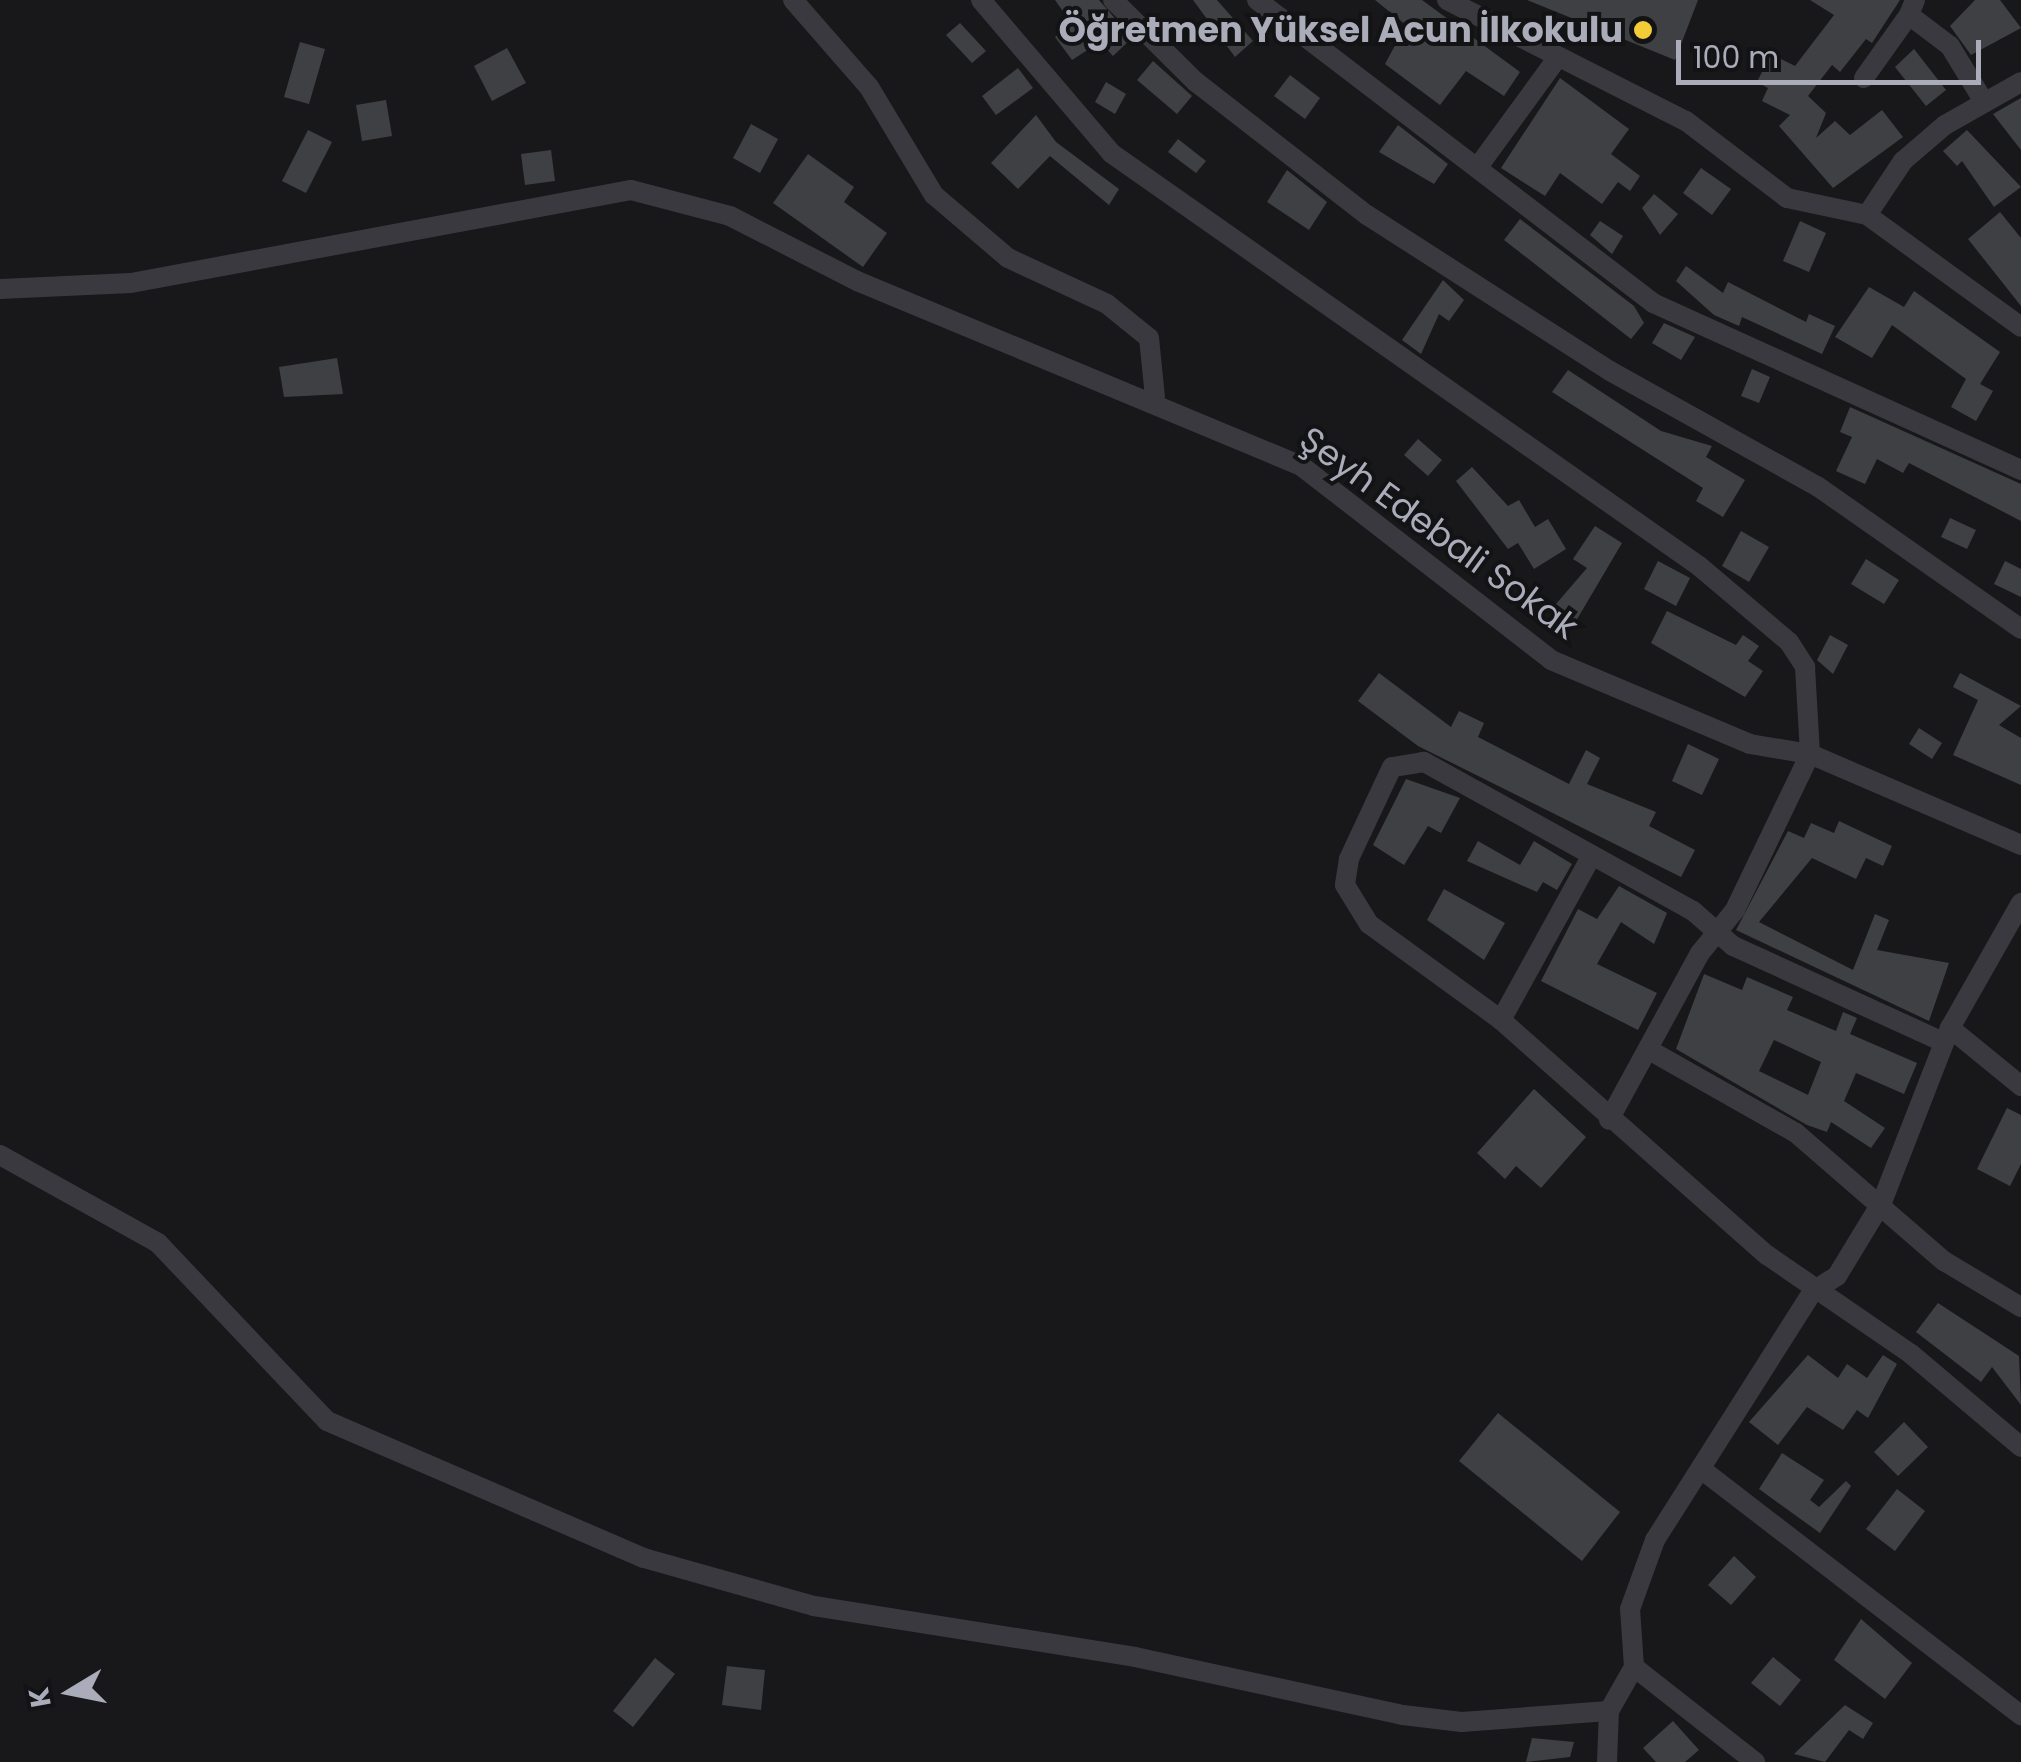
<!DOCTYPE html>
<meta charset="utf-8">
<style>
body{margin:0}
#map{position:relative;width:2021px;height:1762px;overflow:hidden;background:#18181a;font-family:Poppins,sans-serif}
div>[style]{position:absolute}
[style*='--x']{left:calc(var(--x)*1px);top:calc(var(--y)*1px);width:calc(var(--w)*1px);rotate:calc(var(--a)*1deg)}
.building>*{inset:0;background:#3f4044}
.street>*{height:20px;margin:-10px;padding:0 10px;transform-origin:10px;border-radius:10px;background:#39393f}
.dots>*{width:28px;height:28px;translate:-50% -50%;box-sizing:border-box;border:5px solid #131315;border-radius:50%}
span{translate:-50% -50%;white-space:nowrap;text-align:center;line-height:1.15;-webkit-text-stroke:8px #131315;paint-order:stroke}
.poi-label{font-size:35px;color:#aaadb9;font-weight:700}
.right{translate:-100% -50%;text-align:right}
.street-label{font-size:35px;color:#aaadb9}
.north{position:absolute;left:20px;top:1642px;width:100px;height:100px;-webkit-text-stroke:8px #131315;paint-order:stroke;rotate:260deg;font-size:28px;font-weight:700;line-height:40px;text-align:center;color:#aaadb9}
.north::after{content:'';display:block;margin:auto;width:35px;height:45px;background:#aaadb9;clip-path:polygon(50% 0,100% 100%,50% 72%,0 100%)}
.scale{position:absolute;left:1676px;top:40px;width:305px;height:45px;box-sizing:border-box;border:5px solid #aaadb9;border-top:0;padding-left:12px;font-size:30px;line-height:35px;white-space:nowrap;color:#aaadb9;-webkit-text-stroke:8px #131315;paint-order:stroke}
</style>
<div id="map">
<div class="building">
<div style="clip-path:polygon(1055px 0,1099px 0,1132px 38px,1113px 56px,1100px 42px,1072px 60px,1055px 37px,1072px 24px)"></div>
<div style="clip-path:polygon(1193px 0,1217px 0,1253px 41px,1235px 57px)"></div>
<div style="clip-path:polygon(1375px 0,1422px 0,1520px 72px,1504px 96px,1466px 71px,1440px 105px,1385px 64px,1406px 25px)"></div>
<div style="clip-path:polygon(1527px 0,1698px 0,1675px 60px)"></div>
<div style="clip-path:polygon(1810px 0,1900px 0,1872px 43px,1866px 39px,1840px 72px,1832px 65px,1808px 96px,1826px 113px,1816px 138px,1835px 121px,1850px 135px,1882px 110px,1903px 137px,1833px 188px,1779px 126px,1790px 115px,1762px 101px,1768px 88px,1757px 82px,1771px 54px,1795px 66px,1834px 15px)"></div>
<div style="clip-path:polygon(1975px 0,2000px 0,2021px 28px,1971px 55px,1950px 26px)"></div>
<div style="clip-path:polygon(960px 23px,986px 51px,972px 63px,946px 35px)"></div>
<div style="clip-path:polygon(300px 42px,325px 49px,309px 104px,284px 97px)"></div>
<div style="clip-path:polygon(507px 48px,526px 83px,492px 101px,474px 66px)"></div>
<div style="clip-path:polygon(1914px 49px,1946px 90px,1926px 106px,1895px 67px)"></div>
<div style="clip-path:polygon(1153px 61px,1192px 96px,1177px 114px,1137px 80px)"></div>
<div style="clip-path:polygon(1018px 68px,1033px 88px,996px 115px,982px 96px)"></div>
<div style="clip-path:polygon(1290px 75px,1320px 98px,1305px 119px,1274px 96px)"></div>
<div style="clip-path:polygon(1560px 78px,1629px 129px,1611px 154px,1640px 176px,1630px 191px,1618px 182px,1602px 204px,1560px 173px,1545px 196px,1501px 168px)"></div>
<div style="clip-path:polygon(1106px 82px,1126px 94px,1115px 114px,1095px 102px)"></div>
<div style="clip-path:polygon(2021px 98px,2021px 150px,1993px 114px)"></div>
<div style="clip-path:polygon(386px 100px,392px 136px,362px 141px,356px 105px)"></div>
<div style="clip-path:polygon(1036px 115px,1056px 142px,1119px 189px,1109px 205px,1050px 156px,1018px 189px,991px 163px)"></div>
<div style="clip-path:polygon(751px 124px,778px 139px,760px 173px,733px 158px)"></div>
<div style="clip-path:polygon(1398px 125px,1448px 164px,1434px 184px,1379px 152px)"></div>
<div style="clip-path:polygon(308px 130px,332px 142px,306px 193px,282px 181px)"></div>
<div style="clip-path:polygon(1967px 130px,2021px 187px,1994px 207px,1962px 161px,1957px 166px,1943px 151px)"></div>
<div style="clip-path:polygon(1178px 139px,1206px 161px,1196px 173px,1168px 152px)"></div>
<div style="clip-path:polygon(551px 150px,555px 181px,525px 185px,521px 154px)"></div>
<div style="clip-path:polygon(808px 154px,854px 187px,844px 202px,887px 233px,863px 267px,773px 203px)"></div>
<div style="clip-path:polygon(1701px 168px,1731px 189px,1712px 215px,1683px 193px)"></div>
<div style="clip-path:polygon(1287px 170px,1327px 202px,1309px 230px,1267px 202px)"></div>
<div style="clip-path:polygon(1654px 194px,1678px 214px,1660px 235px,1642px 208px)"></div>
<div style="clip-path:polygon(2000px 212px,2021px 238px,2021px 306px,1968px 239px)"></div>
<div style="clip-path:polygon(1520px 219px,1634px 306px,1644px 323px,1631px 339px,1504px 240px)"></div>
<div style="clip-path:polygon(1600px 221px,1623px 236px,1612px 254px,1590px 235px)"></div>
<div style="clip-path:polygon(1800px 221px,1826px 233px,1809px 272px,1783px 261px)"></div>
<div style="clip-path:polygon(1686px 266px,1723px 293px,1728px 282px,1806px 322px,1809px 314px,1835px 326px,1822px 354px,1742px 317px,1739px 326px,1714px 315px,1676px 281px)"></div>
<div style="clip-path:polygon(1443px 280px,1464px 300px,1449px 321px,1439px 314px,1421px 354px,1402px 340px)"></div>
<div style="clip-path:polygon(1869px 287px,1904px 307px,1914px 291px,2000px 352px,1980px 384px,1993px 391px,1976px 421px,1951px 407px,1966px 379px,1892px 325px,1872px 358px,1835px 337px)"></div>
<div style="clip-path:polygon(1664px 323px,1695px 337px,1681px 360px,1652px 343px)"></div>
<div style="clip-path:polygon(337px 358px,343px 394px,284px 397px,279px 367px)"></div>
<div style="clip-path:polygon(1752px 369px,1770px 377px,1759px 403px,1741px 396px)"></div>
<div style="clip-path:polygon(1568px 370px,1661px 431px,1712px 446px,1706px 457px,1745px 480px,1723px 517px,1696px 501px,1703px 488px,1552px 392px)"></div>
<div style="clip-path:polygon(1850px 407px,2021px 484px,2021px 521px,1909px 463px,1903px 473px,1877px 459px,1865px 484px,1836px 471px,1852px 437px,1840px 432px)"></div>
<div style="clip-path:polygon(1418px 439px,1442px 460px,1428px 476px,1404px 455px)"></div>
<div style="clip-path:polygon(1472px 467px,1508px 506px,1519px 500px,1535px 527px,1548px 519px,1566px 549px,1534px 569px,1518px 543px,1508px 549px,1456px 481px)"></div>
<div style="clip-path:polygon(1950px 518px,1976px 530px,1967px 549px,1941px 537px)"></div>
<div style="clip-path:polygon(1595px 526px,1622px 543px,1576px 621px,1556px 604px,1587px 568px,1573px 559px)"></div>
<div style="clip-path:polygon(1741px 531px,1769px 547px,1749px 582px,1722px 566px)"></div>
<div style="clip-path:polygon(1866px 559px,1899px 580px,1884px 604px,1851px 584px)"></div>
<div style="clip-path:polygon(1658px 561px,1690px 578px,1676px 606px,1644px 589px)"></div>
<div style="clip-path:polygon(2005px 561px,2021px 569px,2021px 597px,1994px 584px)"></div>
<div style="clip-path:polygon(1667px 611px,1736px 645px,1743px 635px,1759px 646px,1748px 661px,1763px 671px,1745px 697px,1651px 643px)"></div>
<div style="clip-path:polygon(1830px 635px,1848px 645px,1833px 674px,1817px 660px)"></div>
<div style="clip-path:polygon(1379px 673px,1451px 727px,1459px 711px,1484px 723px,1478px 737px,1569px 784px,1586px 750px,1600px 758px,1587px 784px,1656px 812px,1649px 826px,1695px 850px,1681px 877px,1418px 746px,1358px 701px)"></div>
<div style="clip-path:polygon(1960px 673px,2021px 706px,1999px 725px,2021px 738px,2021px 785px,1953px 755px,1978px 700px,1953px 687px)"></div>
<div style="clip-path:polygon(1919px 728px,1942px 743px,1932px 759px,1909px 744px)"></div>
<div style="clip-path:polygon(1688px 744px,1719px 759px,1702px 795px,1672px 781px)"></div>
<div style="clip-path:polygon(1406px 779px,1460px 798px,1441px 833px,1428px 826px,1404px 865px,1373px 845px)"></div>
<div style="clip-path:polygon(1839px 821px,1892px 846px,1883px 866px,1866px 858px,1856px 879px,1812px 858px,1759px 922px,1853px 970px,1875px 914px,1889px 920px,1877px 950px,1949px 963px,1929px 1021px,1736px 930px,1788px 831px,1804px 838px,1811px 823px,1834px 833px)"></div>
<div style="clip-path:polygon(1478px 841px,1520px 865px,1534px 841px,1572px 864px,1557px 890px,1543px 882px,1537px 892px,1467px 861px)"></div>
<div style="clip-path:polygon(1619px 886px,1667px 913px,1654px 944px,1621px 922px,1597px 964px,1657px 993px,1638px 1030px,1541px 981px,1578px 909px,1597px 919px)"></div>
<div style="clip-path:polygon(1444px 889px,1505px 923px,1484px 960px,1427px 920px)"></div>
<div style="clip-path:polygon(evenodd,1704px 974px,1742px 990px,1747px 977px,1793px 997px,1787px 1010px,1836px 1031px,1843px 1012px,1857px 1018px,1850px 1034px,1917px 1063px,1904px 1094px,1856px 1073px,1844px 1101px,1885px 1128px,1871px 1148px,1831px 1122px,1827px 1132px,1807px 1125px,1676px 1049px,1704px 974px,1774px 1040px,1821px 1062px,1808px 1095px,1759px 1071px,1774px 1040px)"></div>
<div style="clip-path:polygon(1534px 1089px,1586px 1137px,1541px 1188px,1516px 1166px,1505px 1179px,1477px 1153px)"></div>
<div style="clip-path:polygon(2007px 1108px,2021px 1115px,2021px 1164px,2010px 1186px,1977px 1169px)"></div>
<div style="clip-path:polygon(1938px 1303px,2019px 1356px,2021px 1405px,1992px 1367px,1981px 1382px,1916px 1332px)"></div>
<div style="clip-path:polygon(1808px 1355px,1838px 1378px,1847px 1364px,1867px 1378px,1883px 1355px,1897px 1364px,1868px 1418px,1857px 1410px,1843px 1430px,1807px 1407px,1778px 1445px,1749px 1422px)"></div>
<div style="clip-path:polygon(1498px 1413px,1620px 1512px,1582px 1561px,1459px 1461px)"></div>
<div style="clip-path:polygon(1904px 1422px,1928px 1447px,1898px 1476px,1874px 1452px)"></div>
<div style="clip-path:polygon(1782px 1453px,1824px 1480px,1810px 1500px,1819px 1507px,1846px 1481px,1851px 1486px,1820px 1533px,1759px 1489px)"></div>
<div style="clip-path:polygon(1897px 1489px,1925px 1511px,1895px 1551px,1866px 1529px)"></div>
<div style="clip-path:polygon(1734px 1556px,1756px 1577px,1731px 1605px,1708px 1585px)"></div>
<div style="clip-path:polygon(1861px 1619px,1912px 1663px,1885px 1699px,1834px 1660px)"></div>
<div style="clip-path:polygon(1773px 1657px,1801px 1680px,1780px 1706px,1751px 1683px)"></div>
<div style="clip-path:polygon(655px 1658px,675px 1674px,633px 1727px,613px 1711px)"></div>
<div style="clip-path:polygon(727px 1666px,765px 1670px,761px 1710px,722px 1705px)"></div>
<div style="clip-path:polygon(1845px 1705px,1873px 1723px,1863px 1739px,1849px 1730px,1825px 1762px,1794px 1754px)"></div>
<div style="clip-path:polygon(1673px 1721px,1699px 1750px,1685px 1762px,1656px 1762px,1643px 1748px)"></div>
<div style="clip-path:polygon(1532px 1738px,1574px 1742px,1570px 1757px,1526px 1762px)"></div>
</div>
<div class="street">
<div style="--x:793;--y:0;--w:116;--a:48.9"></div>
<div style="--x:869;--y:87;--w:126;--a:59"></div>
<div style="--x:934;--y:195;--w:97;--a:40.4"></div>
<div style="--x:1008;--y:258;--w:109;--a:24.9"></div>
<div style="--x:1107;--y:304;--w:54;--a:39"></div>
<div style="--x:1149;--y:338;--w:59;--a:84.2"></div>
<div style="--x:981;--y:0;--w:201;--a:49.6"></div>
<div style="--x:1111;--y:153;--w:719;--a:35.08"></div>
<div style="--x:1699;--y:566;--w:118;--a:40.2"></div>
<div style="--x:1789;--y:642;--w:30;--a:57"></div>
<div style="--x:1805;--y:667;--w:87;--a:86.7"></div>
<div style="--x:1810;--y:754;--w:173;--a:115.7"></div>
<div style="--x:1735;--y:910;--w:55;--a:129.1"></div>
<div style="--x:1700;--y:953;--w:190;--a:118.6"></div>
<div style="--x:1113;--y:0;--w:117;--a:44.7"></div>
<div style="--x:1196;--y:82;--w:217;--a:37.9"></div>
<div style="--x:1367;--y:215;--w:289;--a:32.7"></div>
<div style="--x:1610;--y:371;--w:237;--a:29.1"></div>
<div style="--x:1817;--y:486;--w:249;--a:35"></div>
<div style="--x:1257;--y:0;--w:499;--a:37.4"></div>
<div style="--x:1653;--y:303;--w:404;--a:24.4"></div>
<div style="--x:1447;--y:0;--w:268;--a:26.9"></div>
<div style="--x:1686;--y:121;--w:127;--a:37.3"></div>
<div style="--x:1787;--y:198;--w:82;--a:12"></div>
<div style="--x:1867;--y:215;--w:190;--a:36"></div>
<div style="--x:1915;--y:0;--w:16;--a:112"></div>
<div style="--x:1909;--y:15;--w:51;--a:37.1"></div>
<div style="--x:1950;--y:46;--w:66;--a:58.7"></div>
<div style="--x:1864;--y:78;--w:77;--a:-54.5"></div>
<div style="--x:1480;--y:164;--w:132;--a:-53.9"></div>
<div style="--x:1867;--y:215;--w:65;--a:-56.3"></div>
<div style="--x:1903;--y:161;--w:55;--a:-40.6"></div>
<div style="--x:1945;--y:125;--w:87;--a:-29.5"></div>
<div style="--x:0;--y:289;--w:131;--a:-2.6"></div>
<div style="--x:131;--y:283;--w:509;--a:-10.54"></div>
<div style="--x:631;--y:190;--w:102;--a:14.7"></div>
<div style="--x:730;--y:216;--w:143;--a:27.1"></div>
<div style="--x:857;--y:281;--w:480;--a:22.6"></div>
<div style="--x:1300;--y:465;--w:318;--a:37.8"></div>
<div style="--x:1551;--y:660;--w:216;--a:22.9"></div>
<div style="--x:1750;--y:744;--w:61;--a:9.5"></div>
<div style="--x:1810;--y:754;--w:230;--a:23.3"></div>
<div style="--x:1501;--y:1020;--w:188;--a:-61.1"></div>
<div style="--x:1950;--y:1028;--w:92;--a:39.2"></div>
<div style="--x:1943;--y:1042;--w:231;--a:-155.4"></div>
<div style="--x:1733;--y:946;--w:53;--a:-138.8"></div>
<div style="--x:1693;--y:911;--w:308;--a:-151"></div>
<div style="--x:1424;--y:762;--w:32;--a:171"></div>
<div style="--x:1392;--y:767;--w:102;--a:115.1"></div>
<div style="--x:1349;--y:859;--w:26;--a:99"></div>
<div style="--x:1345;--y:885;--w:46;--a:58.4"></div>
<div style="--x:1369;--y:924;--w:163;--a:36"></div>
<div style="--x:1501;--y:1020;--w:355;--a:41.5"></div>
<div style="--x:1767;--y:1255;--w:175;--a:34.5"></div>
<div style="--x:1911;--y:1354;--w:144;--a:40.2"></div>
<div style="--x:1651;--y:1051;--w:167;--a:29.5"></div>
<div style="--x:1796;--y:1133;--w:196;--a:40.9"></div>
<div style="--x:1944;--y:1261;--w:90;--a:30.9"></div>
<div style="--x:0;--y:1155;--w:181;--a:29.1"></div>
<div style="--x:158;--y:1243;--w:245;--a:46.5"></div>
<div style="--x:327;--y:1421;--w:345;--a:23.4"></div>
<div style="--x:644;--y:1558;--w:177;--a:15.8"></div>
<div style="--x:814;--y:1606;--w:325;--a:9"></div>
<div style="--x:1135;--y:1657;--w:274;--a:12.2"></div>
<div style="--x:1403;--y:1715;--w:59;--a:6.8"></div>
<div style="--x:1462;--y:1722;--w:147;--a:-4.3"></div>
<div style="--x:1609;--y:1711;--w:51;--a:-60.4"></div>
<div style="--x:1634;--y:1667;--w:58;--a:-93.9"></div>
<div style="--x:1630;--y:1609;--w:73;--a:-70.1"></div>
<div style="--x:1655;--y:1540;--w:295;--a:-57.6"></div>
<div style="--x:1813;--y:1291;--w:28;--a:-32"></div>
<div style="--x:1837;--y:1276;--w:87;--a:-58.7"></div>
<div style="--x:1882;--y:1202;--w:187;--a:-68.7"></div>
<div style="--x:1950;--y:1028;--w:144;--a:-60.4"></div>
<div style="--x:1705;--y:1472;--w:399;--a:37.6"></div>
<div style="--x:1634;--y:1667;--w:154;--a:38.1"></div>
<div style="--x:1607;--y:1762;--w:51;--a:-87.8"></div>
</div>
<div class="dots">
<div style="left:1643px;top:30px;background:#f2cd38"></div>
</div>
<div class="poi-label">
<span class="right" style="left:1623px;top:30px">Öğretmen Yüksel Acun İlkokulu</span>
</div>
<div class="street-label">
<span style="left:1439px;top:533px;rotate:36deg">Şeyh Edebali Sokak</span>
</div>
<div class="north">K</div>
<div class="scale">100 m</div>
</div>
